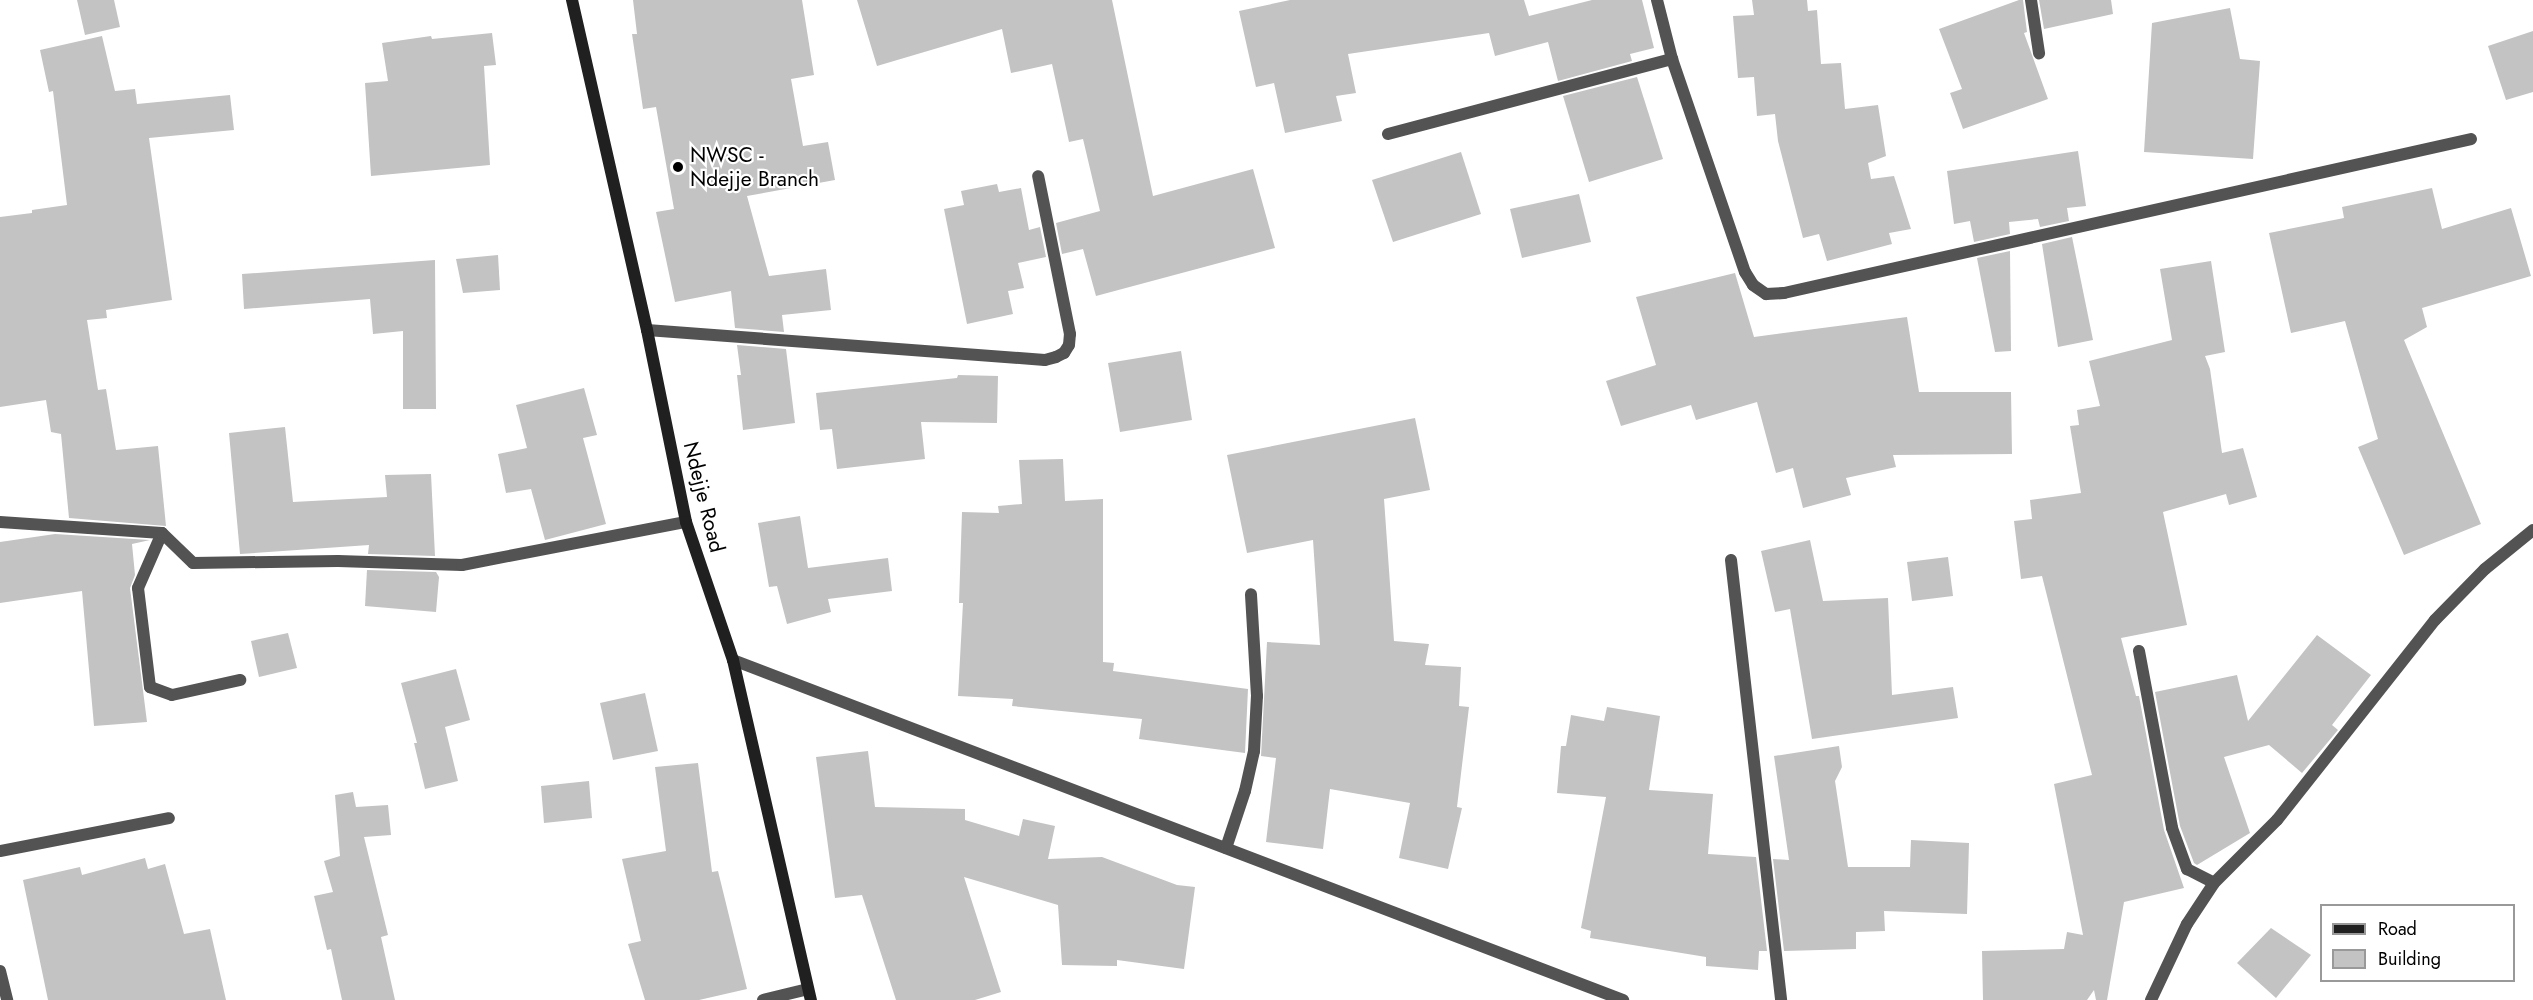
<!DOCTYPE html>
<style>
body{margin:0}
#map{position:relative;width:2533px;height:1000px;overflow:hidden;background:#fff;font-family:Jost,sans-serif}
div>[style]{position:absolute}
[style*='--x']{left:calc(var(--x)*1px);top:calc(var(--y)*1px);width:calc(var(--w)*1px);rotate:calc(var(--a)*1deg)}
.building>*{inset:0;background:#c3c3c3}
.lane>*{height:12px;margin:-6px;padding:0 6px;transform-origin:6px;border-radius:6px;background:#535353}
.street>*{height:12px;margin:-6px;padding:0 6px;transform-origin:6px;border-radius:6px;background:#535353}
.secondary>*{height:12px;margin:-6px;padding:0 6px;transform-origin:6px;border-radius:6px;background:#202020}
.dots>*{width:16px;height:16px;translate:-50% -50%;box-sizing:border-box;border:3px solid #fff;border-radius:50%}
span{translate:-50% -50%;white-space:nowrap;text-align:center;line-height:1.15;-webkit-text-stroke:4.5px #fff;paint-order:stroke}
.poi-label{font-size:21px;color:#000}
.left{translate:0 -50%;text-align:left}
.street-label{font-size:21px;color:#000}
.legend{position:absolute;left:2320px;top:904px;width:195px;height:78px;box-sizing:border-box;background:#fff;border:2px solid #999;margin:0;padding:8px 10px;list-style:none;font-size:18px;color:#000}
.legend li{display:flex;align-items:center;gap:12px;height:30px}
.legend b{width:30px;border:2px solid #999}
</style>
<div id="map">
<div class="building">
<div style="clip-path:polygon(77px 0,114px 0,120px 27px,85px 35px)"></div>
<div style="clip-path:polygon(633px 0,802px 0,814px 75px,791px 79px,803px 146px,828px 142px,835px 180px,747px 196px,769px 276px,826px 269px,831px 310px,782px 315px,784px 332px,735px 328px,731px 291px,675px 302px,656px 212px,674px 209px,656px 107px,643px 109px,632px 34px,637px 34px)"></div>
<div style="clip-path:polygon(857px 0,1112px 0,1153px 196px,1253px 169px,1275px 248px,1096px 296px,1083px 249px,1062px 254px,1056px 223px,1100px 211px,1083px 139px,1069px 142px,1052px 64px,1011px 73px,1002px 29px,877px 66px)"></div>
<div style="clip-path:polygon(1290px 0,1524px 0,1529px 16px,1592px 0,1642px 0,1654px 48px,1630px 54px,1632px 61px,1558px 81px,1548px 42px,1495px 56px,1489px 33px,1348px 54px,1356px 93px,1336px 96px,1342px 121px,1285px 133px,1274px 83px,1256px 87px,1239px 11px)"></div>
<div style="clip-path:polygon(1752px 0,1807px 0,1808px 11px,1817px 10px,1821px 64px,1841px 63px,1845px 109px,1878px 105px,1886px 156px,1868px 163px,1871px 179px,1894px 176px,1911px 229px,1889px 233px,1892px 244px,1827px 261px,1819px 234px,1803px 238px,1778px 141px,1775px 114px,1757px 116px,1754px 77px,1738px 78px,1733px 16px,1754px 15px)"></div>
<div style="clip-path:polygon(2019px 0,2023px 0,2027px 32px,2024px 33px,2048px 99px,1963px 129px,1950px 93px,1962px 89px,1939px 29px)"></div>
<div style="clip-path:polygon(2039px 0,2111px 0,2113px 14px,2044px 29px)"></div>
<div style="clip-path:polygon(2230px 8px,2240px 59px,2260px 61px,2253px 159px,2144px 152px,2152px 23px)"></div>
<div style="clip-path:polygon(2533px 31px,2533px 92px,2506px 100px,2488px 46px)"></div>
<div style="clip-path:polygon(492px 33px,496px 65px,484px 66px,490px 165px,371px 176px,365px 83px,388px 81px,382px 43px,431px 36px,432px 39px)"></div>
<div style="clip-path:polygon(102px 36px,115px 91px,135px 89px,137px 104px,230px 95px,234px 130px,149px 138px,172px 300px,106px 310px,107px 318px,87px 320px,98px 390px,106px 389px,116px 450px,158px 446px,166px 526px,69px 518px,61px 434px,51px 432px,46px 400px,0 407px,0 217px,32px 213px,32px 210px,67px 205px,53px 91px,49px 92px,40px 50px)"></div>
<div style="clip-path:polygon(1637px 77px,1663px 159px,1589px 182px,1563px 96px)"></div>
<div style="clip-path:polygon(2078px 151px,2086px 206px,2067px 208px,2069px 221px,2040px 227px,2038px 219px,2009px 222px,2010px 234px,1974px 242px,1970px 221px,1954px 224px,1947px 171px)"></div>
<div style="clip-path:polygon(1461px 152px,1481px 214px,1393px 242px,1372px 180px)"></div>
<div style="clip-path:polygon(997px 184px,999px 192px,1021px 188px,1029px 230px,1040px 227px,1046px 257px,1018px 263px,1024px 288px,1008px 291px,1013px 314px,967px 324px,944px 209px,964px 205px,961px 191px)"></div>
<div style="clip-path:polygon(2432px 188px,2442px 229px,2511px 208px,2531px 276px,2422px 308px,2427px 327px,2404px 340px,2481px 524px,2404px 555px,2358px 447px,2378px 439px,2345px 321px,2291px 333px,2269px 233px,2344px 218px,2342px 207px)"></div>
<div style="clip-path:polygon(1579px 194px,1591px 242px,1522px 258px,1510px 209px)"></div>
<div style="clip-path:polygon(2072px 237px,2093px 340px,2058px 347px,2042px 244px)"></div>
<div style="clip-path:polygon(2010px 251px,2011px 351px,1995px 352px,1977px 258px)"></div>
<div style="clip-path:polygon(498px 255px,500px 290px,463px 293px,456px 259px)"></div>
<div style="clip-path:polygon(435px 260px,436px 409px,403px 409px,403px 331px,373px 334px,370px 299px,244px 309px,242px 274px)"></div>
<div style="clip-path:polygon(2211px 261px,2225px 352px,2205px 356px,2210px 369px,2222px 453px,2243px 448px,2257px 497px,2229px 505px,2226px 494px,2163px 512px,2187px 625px,2121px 638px,2136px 696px,2139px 696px,2164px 830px,2184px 888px,2124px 902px,2107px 1000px,2096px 1000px,2094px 990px,2087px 1000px,1983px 1000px,1982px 951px,2064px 949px,2067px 932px,2083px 935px,2054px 784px,2092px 775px,2042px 576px,2021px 579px,2014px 521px,2032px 519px,2030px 500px,2081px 493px,2070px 426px,2079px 425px,2077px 410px,2100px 406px,2089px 361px,2172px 340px,2160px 269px)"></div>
<div style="clip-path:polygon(1735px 273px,1754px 337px,1907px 317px,1919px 392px,2011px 392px,2012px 454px,1893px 455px,1896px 467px,1846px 478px,1851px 495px,1803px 508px,1793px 468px,1776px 473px,1757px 402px,1696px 420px,1691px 405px,1621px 426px,1606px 381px,1656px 365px,1636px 297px)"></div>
<div style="clip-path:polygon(737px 345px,786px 349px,795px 423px,743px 430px,737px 375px,741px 375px)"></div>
<div style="clip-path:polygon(1181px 351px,1192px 420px,1120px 432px,1108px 363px)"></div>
<div style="clip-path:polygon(958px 375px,998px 376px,997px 423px,921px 422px,925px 459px,837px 469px,832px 429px,820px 430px,816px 393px,957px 378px)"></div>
<div style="clip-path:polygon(584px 388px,597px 435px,583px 438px,606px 524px,545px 540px,531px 489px,506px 493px,498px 454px,527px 448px,516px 405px)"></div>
<div style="clip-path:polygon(1415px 418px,1430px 490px,1384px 499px,1394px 641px,1429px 644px,1425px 665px,1461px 667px,1459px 706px,1469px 707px,1457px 807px,1462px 808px,1448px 869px,1399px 858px,1410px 803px,1330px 789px,1323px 849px,1266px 842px,1276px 758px,1261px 756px,1267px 642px,1320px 645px,1313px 540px,1247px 553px,1227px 455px)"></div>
<div style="clip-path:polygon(285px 427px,293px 502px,387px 497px,385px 475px,431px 474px,435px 556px,368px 554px,369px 545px,240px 554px,229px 433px)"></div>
<div style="clip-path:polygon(1063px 459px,1065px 501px,1103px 499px,1103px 662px,1114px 663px,1113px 671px,1248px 689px,1245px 753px,1139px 739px,1142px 719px,1012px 706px,1013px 699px,958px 696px,963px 603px,959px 603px,962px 512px,999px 513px,998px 506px,1022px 504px,1019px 460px)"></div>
<div style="clip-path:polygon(800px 516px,808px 568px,888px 558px,892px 591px,828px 599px,831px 612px,787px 624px,777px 586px,769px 587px,758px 523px)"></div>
<div style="clip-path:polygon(55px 534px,150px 540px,132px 544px,135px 575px,130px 588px,147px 722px,94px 726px,82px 591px,0 603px,0 542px)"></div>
<div style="clip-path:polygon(1810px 540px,1823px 601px,1888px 598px,1892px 695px,1953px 687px,1958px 718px,1812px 739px,1790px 609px,1775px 612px,1761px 551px)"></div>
<div style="clip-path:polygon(1948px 557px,1953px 596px,1912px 601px,1907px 562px)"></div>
<div style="clip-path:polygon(367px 570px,436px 572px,439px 577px,436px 612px,365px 606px)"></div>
<div style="clip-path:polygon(288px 633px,297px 668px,259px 677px,251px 641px)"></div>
<div style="clip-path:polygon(2317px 635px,2371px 675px,2332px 725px,2338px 730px,2302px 773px,2269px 745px,2224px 757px,2250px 833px,2197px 865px,2194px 863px,2180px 826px,2155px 692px,2237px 675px,2248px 721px)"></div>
<div style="clip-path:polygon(456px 669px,470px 720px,445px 727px,458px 781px,425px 789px,414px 743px,417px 743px,401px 683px)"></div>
<div style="clip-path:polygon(645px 693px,658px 751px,613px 760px,600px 703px)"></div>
<div style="clip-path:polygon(1607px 707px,1660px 716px,1649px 790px,1713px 794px,1708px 854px,1756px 857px,1767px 951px,1759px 951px,1758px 970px,1706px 966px,1706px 957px,1590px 938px,1591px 931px,1581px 928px,1606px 797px,1557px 793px,1561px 746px,1566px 746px,1571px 715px,1604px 721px)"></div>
<div style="clip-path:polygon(1839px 746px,1842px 767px,1835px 781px,1848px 867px,1910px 867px,1911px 840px,1969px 843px,1967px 914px,1884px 911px,1885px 931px,1856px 932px,1856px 949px,1784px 951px,1773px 859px,1789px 860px,1774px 756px)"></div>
<div style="clip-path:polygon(868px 751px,875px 807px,965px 809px,965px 820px,1019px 836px,1023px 819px,1055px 826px,1048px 859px,1102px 857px,1177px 885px,1195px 887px,1184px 969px,1117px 960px,1117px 966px,1062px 965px,1058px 905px,964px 877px,1001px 992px,975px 1000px,896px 1000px,862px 895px,835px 898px,816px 757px)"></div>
<div style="clip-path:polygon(698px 763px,712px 872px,718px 871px,747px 989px,699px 1000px,645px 1000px,628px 944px,641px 941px,622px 859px,666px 851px,655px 767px)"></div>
<div style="clip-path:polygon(589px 781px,592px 818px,544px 823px,541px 786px)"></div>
<div style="clip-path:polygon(353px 792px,356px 807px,388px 805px,391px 835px,364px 837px,388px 935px,381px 937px,395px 1000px,342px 1000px,331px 949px,327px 950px,314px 896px,333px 892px,324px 861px,340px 856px,335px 795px)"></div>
<div style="clip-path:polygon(145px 858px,148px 869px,165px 864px,184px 934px,210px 929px,226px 1000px,48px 1000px,23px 880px,80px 867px,82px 875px)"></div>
<div style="clip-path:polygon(2271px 928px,2311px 955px,2276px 998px,2237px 963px)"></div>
</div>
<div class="lane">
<div style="--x:162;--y:533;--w:60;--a:113.6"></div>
<div style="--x:138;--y:588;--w:100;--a:83.1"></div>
<div style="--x:150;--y:687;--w:23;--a:20"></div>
<div style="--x:172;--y:695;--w:70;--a:-12.4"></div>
</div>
<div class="street">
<div style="--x:1657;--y:0;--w:61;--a:75.7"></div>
<div style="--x:1672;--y:59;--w:225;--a:71.1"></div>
<div style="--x:1745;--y:272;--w:15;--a:58"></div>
<div style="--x:1753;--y:285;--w:16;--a:35"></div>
<div style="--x:1766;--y:294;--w:18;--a:-3"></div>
<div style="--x:1784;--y:293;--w:704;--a:-12.63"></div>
<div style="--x:2031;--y:0;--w:54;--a:81.4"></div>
<div style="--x:1388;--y:134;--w:294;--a:-14.8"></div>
<div style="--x:647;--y:330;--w:399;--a:4.3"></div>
<div style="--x:1045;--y:360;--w:11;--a:-15"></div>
<div style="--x:1056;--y:357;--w:9;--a:-27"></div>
<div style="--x:1064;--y:353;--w:9;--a:-58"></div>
<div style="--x:1069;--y:345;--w:11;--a:-85"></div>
<div style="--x:1070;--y:334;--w:161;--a:-101.4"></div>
<div style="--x:0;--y:522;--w:162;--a:3.9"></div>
<div style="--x:162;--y:533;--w:43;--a:44.1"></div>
<div style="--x:193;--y:563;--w:145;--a:-0.8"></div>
<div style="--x:338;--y:561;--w:124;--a:1.8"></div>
<div style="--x:462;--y:565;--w:228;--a:-10.9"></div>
<div style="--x:1731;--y:560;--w:443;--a:83.5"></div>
<div style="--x:2139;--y:651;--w:180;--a:79.4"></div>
<div style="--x:2172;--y:828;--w:44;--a:69.9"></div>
<div style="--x:2187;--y:869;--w:30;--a:27"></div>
<div style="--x:733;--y:660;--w:953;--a:20.91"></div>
<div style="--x:1226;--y:848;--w:60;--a:-71.6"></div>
<div style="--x:1245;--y:791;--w:41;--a:-77.3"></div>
<div style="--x:1254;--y:751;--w:55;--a:-86.9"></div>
<div style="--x:1257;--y:696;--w:102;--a:-93.4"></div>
<div style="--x:0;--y:851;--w:172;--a:-11"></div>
<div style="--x:0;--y:971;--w:30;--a:76"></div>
<div style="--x:763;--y:1000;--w:46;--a:-13.7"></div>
<div style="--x:2151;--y:1000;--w:84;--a:-64.7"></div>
<div style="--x:2187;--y:924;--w:49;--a:-56.6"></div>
<div style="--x:2214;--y:883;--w:89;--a:-45"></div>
<div style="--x:2277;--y:820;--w:255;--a:-51.7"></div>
<div style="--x:2435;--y:620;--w:71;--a:-45.6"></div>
<div style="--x:2485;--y:569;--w:62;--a:-39.1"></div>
</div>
<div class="secondary">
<div style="--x:572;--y:0;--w:338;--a:77.2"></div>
<div style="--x:647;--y:330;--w:196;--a:78.5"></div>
<div style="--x:686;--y:522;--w:146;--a:71.2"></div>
<div style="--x:733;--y:660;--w:349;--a:77.1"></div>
</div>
<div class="dots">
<div style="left:678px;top:167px;background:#000"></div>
</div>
<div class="poi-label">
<span class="left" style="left:690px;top:167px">NWSC -<br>Ndejje Branch</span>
</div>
<div class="street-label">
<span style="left:704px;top:497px;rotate:76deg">Ndejje Road</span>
</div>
<ul class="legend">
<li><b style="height:8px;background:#202020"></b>Road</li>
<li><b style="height:16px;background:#c3c3c3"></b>Building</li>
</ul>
</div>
